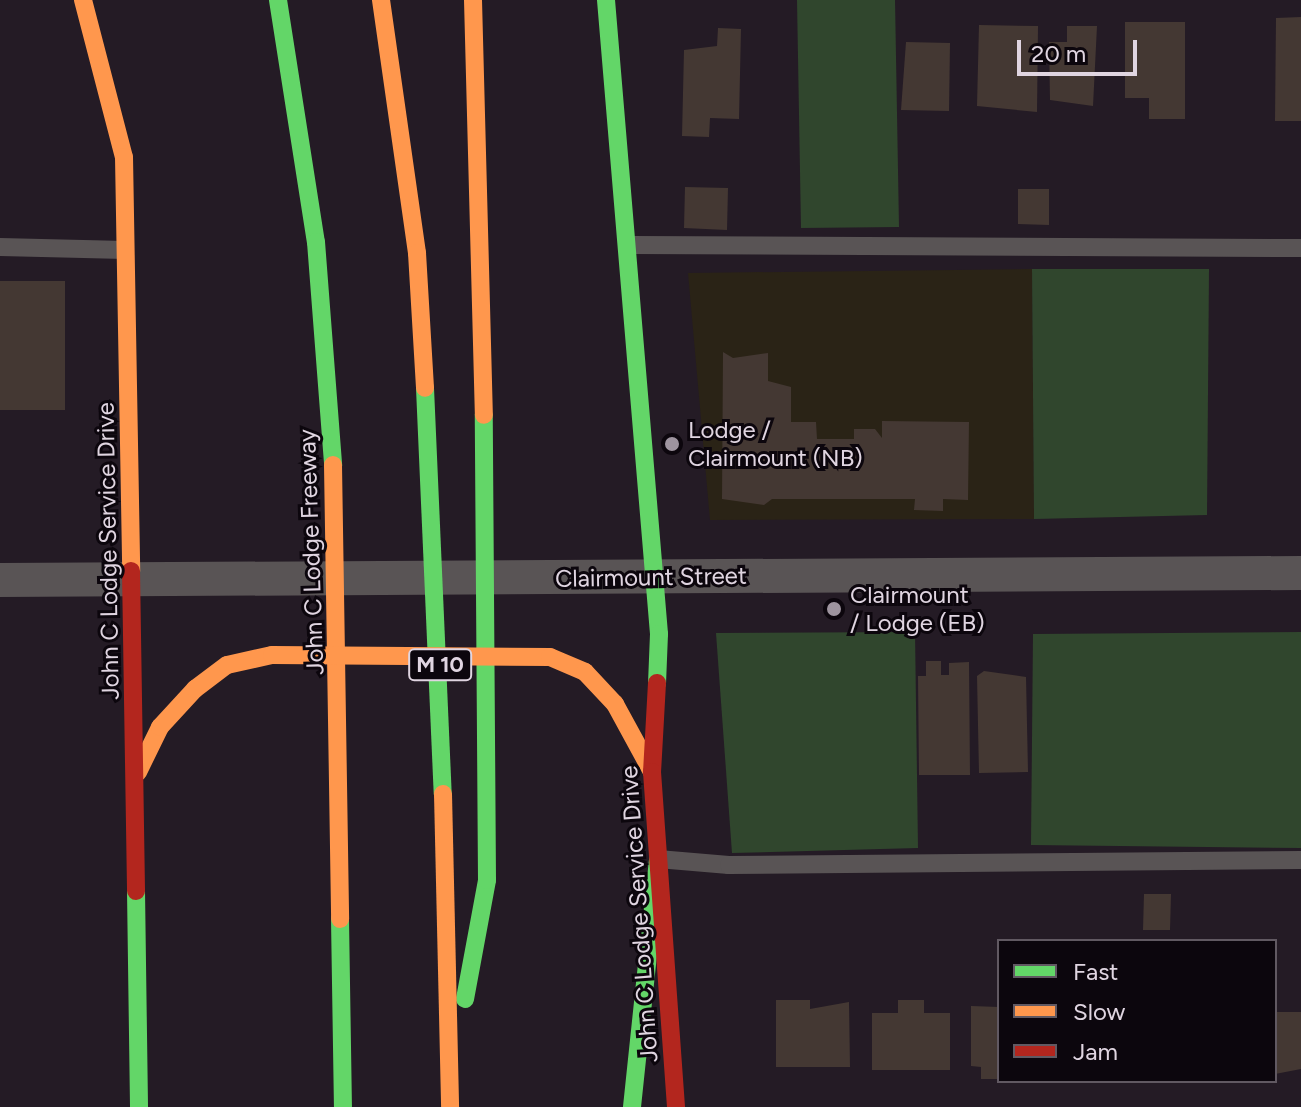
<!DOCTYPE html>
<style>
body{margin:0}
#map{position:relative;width:1301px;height:1107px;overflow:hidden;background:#241b25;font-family:Figtree,sans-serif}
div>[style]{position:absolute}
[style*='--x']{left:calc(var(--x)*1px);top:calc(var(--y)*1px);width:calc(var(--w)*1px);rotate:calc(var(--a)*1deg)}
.commercial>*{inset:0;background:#2a2316}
.green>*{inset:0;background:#30462d}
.building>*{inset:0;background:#443833}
.lane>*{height:18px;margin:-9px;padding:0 9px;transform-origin:9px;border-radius:9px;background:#595455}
.street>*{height:34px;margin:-17px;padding:0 17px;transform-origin:17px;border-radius:17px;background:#595455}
.fast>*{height:18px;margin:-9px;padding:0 9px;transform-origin:9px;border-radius:9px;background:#63d668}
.slow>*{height:18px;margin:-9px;padding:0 9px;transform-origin:9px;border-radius:9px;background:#ff974d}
.jam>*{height:18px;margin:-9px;padding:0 9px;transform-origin:9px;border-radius:9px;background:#b3261e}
.dots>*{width:22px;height:22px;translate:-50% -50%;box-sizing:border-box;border:4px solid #0c060d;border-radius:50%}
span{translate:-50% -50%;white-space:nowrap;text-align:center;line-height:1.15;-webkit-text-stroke:6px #0c060d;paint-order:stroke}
.shield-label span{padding:2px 6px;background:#0c060d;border:2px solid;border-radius:6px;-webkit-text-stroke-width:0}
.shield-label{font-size:22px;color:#e0d5e1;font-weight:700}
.poi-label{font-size:24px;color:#e0d5e1}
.left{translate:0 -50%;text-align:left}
.street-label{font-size:24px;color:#e0d5e1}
.legend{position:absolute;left:997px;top:939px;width:280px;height:144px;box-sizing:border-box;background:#0c060d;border:2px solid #615962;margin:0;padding:10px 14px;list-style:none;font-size:24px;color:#e0d5e1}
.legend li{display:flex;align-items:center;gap:16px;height:40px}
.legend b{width:40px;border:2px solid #615962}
.scale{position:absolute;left:1017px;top:40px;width:120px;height:36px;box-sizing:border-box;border:4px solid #e0d5e1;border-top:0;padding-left:10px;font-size:24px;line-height:28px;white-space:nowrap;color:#e0d5e1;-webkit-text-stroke:6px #0c060d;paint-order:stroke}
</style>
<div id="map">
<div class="commercial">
<div style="clip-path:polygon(1032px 269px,1034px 519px,710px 520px,688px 273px)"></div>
</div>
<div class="green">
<div style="clip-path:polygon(797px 0,895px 0,899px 227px,801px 228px)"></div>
<div style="clip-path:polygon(1032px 269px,1209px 269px,1207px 515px,1034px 519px)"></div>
<div style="clip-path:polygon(915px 632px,918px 848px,732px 853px,716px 633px)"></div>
<div style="clip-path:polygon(1301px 632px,1301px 848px,1031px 845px,1033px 634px)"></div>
</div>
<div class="building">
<div style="clip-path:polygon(1301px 17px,1301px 121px,1275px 121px,1276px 18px)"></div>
<div style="clip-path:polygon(1125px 22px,1185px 22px,1185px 119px,1149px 119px,1149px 98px,1125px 98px)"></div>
<div style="clip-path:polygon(979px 25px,1038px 26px,1037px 112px,977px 106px)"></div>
<div style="clip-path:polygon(1067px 26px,1097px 26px,1093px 106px,1050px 100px,1049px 42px,1067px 42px)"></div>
<div style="clip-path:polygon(718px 28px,741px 29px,739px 119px,710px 118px,709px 137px,682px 136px,684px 50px,717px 46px)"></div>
<div style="clip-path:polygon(906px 42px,950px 43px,949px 111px,901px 110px)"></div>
<div style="clip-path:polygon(685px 187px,728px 188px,727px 230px,684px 228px)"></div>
<div style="clip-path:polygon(1018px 189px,1049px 189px,1049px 225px,1018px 224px)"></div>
<div style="clip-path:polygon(0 281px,65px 281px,65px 410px,0 410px)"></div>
<div style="clip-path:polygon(723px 352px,733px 358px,768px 353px,768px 381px,791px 387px,791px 422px,816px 422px,817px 439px,854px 439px,854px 429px,875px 429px,882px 438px,882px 421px,969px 422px,968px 500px,943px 499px,943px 511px,914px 510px,915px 499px,772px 499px,764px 505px,722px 499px)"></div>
<div style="clip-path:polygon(926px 661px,941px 661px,941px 675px,949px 675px,949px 663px,969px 662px,970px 775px,919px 775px,918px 676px,926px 676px)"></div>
<div style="clip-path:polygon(984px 671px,1026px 677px,1028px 772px,979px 773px,977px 676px)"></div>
<div style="clip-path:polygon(1144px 894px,1171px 894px,1170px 930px,1143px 930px)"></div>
<div style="clip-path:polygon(776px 1000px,810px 1000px,810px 1009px,849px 1002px,850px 1067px,776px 1067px)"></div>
<div style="clip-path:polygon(898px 1000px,924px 1000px,924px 1013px,950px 1013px,950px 1070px,872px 1070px,872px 1013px,898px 1013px)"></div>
<div style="clip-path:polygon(971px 1006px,999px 1007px,999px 1079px,981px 1079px,981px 1067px,971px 1066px)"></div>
<div style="clip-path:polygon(1275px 1012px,1301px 1012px,1301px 1069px,1275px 1074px)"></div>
</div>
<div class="lane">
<div style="--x:630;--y:245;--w:671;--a:0.26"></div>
<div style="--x:0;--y:247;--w:125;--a:1.4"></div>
<div style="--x:658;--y:859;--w:71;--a:4.8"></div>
<div style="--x:729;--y:865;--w:572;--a:-0.5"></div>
</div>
<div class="street">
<div style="--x:0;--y:580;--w:1301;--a:-0.31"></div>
</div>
<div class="fast">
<div style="--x:278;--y:0;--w:245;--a:81.1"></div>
<div style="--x:316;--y:242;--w:224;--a:85.6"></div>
<div style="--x:606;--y:0;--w:636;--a:85.22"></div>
<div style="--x:659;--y:634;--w:49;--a:92.3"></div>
<div style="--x:425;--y:388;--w:406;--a:87.5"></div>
<div style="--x:136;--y:891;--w:216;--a:89.2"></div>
<div style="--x:340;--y:919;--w:188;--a:89.1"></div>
<div style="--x:465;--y:999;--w:121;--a:-79.5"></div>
<div style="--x:487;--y:880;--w:465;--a:-90.4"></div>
<div style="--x:632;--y:1107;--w:249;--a:-84"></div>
</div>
<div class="slow">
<div style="--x:83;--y:0;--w:162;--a:75.4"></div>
<div style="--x:124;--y:157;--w:414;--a:89"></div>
<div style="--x:381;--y:0;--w:256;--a:81.9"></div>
<div style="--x:417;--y:253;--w:135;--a:86.6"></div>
<div style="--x:473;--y:0;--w:415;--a:88.5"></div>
<div style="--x:333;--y:465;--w:454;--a:89.1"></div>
<div style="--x:138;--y:772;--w:50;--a:-63.9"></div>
<div style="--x:160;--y:727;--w:52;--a:-47.4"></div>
<div style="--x:195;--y:689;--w:40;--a:-37"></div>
<div style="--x:227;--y:665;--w:46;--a:-12.5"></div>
<div style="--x:272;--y:655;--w:278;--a:0.4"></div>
<div style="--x:550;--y:657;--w:38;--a:23"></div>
<div style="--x:585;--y:672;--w:44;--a:46.8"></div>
<div style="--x:615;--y:704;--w:77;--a:61.4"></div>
<div style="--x:443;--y:794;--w:313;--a:88.7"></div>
</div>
<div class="jam">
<div style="--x:131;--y:571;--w:320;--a:89.1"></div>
<div style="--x:657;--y:683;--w:89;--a:93.2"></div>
<div style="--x:652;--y:772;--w:336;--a:85.9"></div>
</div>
<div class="dots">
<div style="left:672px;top:444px;background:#9e949f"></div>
<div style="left:834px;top:609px;background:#9e949f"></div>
</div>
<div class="shield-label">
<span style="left:440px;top:665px">M 10</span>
</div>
<div class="poi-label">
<span class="left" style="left:688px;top:444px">Lodge /<br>Clairmount (NB)</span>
<span class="left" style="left:850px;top:609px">Clairmount<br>/ Lodge (EB)</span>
</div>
<div class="street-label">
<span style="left:108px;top:551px;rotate:-91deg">John C Lodge Service Drive</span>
<span style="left:311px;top:552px;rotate:-92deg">John C Lodge Freeway</span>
<span style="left:651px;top:577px;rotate:-1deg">Clairmount Street</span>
<span style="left:639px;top:914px;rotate:-94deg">John C Lodge Service Drive</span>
</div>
<ul class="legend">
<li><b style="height:10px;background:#63d668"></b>Fast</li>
<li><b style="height:10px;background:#ff974d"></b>Slow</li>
<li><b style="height:10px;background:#b3261e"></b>Jam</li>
</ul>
<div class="scale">20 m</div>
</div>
